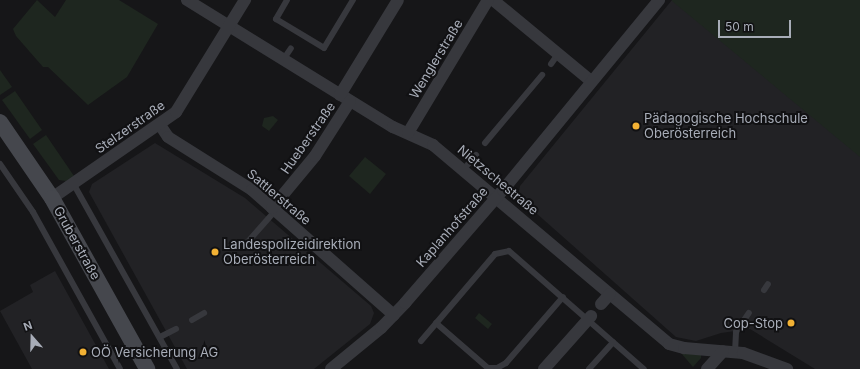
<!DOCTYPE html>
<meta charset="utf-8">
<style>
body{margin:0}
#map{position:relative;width:860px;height:369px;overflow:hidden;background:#161618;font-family:Inter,sans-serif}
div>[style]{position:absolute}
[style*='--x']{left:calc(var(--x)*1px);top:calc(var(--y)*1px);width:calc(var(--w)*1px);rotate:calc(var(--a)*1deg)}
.built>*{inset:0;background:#222225}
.green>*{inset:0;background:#1e261f}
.service>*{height:6px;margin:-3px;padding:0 3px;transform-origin:3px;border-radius:3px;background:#37383d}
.minor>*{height:12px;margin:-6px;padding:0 6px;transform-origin:6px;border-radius:6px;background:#37383d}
.secondary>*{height:16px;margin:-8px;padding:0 8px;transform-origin:8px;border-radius:8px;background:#45474d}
.dots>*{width:11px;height:11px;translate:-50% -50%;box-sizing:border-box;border:2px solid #111113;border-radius:50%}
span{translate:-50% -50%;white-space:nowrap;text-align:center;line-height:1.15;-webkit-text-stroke:4px #111113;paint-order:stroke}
.street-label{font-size:13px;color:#a8adb8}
.poi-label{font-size:13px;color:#a8adb8}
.left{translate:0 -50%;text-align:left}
.right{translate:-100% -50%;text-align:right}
.north{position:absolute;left:12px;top:317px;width:40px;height:40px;-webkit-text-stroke:3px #111113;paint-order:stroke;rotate:340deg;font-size:11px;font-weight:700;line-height:16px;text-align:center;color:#a8adb8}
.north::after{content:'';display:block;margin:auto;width:14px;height:18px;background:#a8adb8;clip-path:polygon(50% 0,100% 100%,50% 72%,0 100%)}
.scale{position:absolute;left:718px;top:20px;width:73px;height:18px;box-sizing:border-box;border:2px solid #a8adb8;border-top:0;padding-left:5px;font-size:12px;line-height:14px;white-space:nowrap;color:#a8adb8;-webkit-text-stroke:3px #111113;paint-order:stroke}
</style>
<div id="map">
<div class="built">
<div style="clip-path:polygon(672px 0,860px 0,860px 369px,815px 369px,750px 329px,721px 333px,696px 341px,676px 337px,518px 197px,520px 186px)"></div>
<div style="clip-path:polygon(155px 143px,245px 198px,371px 306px,374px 313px,370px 324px,314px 369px,187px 369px,89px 192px,92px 184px)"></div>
<div style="clip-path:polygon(55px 271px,109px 369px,32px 369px,0 311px,33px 292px,30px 285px)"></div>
</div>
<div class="green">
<div style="clip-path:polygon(37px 0,55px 17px,66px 0,119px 0,158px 24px,127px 77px,88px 105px,48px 67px,43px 67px,16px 36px,13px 29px)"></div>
<div style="clip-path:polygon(860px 0,860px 157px,672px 1px,672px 0)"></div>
<div style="clip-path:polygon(0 70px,12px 87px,0 95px)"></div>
<div style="clip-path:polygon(15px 91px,42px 130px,30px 139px,2px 100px)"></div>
<div style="clip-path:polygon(273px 116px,278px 120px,269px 131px,262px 126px,264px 118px)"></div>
<div style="clip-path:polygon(46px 135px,74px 176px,66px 181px,59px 180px,33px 144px)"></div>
<div style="clip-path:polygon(365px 157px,386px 174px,370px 194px,349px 176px)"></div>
<div style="clip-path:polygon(479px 313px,492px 324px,488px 329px,475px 318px)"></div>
<div style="clip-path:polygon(681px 353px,701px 355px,701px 358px,693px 367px)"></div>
</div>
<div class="service">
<div style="--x:287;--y:0;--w:22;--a:120"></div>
<div style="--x:276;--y:19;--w:56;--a:31.1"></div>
<div style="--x:324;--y:48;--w:56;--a:-58.9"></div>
<div style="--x:283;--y:60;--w:14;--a:-56"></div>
<div style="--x:551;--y:64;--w:12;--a:-55"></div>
<div style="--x:485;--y:143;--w:89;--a:-50"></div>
<div style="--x:0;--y:164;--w:58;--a:55.5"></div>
<div style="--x:33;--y:212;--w:179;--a:61"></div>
<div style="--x:463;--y:170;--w:20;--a:-49"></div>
<div style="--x:73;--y:183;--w:213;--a:60.8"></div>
<div style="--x:245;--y:245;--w:45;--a:-48.6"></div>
<div style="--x:764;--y:290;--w:7;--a:-56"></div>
<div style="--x:192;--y:320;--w:14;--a:-30"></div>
<div style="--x:436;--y:323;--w:69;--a:40.9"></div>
<div style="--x:488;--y:368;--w:9;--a:0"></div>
<div style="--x:497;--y:368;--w:10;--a:-29"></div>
<div style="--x:506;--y:363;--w:87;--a:-49.2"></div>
<div style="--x:160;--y:337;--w:18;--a:-27"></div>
<div style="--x:421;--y:341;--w:114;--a:-49.6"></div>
<div style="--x:495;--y:254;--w:14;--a:-12"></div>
<div style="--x:509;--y:251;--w:179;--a:41.2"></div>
<div style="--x:735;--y:352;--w:20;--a:-87"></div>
<div style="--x:736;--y:332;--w:23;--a:-56"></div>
<div style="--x:589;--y:369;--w:36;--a:-48"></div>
</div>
<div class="minor">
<div style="--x:187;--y:0;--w:242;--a:31.7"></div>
<div style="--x:393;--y:127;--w:44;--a:24.2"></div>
<div style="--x:433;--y:145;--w:309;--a:40.1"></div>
<div style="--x:669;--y:344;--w:16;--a:15"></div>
<div style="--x:684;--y:348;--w:59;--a:4.8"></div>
<div style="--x:743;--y:353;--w:47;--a:20"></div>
<div style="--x:493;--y:0;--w:127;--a:39.6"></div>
<div style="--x:340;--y:95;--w:111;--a:-58.6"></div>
<div style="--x:160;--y:125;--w:14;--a:56"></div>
<div style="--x:168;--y:137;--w:99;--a:32.2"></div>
<div style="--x:252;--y:190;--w:189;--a:41.4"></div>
<div style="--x:408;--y:133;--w:155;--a:-59"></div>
<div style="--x:52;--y:198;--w:151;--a:-34.7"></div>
<div style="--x:176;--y:112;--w:132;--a:-58.4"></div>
<div style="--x:272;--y:208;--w:67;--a:-50.4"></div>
<div style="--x:315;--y:156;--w:65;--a:-57.5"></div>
<div style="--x:601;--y:304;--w:13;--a:-48"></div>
<div style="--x:331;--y:369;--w:65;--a:-39.4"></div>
<div style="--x:381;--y:328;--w:35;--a:-46"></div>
<div style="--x:405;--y:303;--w:150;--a:-49.1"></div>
<div style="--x:503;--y:190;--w:246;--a:-50.6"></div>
<div style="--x:544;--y:369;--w:71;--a:-48.4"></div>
<div style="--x:707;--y:369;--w:24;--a:-48"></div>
</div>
<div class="secondary">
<div style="--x:0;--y:122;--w:92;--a:55.6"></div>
<div style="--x:52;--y:198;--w:196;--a:60.9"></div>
</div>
<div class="dots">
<div style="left:636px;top:126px;background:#f2b134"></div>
<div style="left:215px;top:252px;background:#f2b134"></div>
<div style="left:791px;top:323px;background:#f2b134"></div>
<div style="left:83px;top:352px;background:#f2b134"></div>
</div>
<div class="street-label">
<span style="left:436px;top:59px;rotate:-59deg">Wenglerstraße</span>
<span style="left:130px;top:127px;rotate:-35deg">Stelzerstraße</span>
<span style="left:308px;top:138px;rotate:-55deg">Hueberstraße</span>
<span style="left:498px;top:180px;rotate:40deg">Nietzschestraße</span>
<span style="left:279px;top:197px;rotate:40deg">Sattlerstraße</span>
<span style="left:452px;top:227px;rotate:-49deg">Kaplanhofstraße</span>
<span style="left:77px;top:243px;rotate:61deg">Gruberstraße</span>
</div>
<div class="poi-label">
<span class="left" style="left:644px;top:126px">Pädagogische Hochschule<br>Oberösterreich</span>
<span class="left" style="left:223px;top:252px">Landespolizeidirektion<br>Oberösterreich</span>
<span class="right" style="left:783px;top:323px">Cop-Stop</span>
<span class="left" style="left:91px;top:352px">OÖ Versicherung AG</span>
</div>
<div class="north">N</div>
<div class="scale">50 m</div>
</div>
